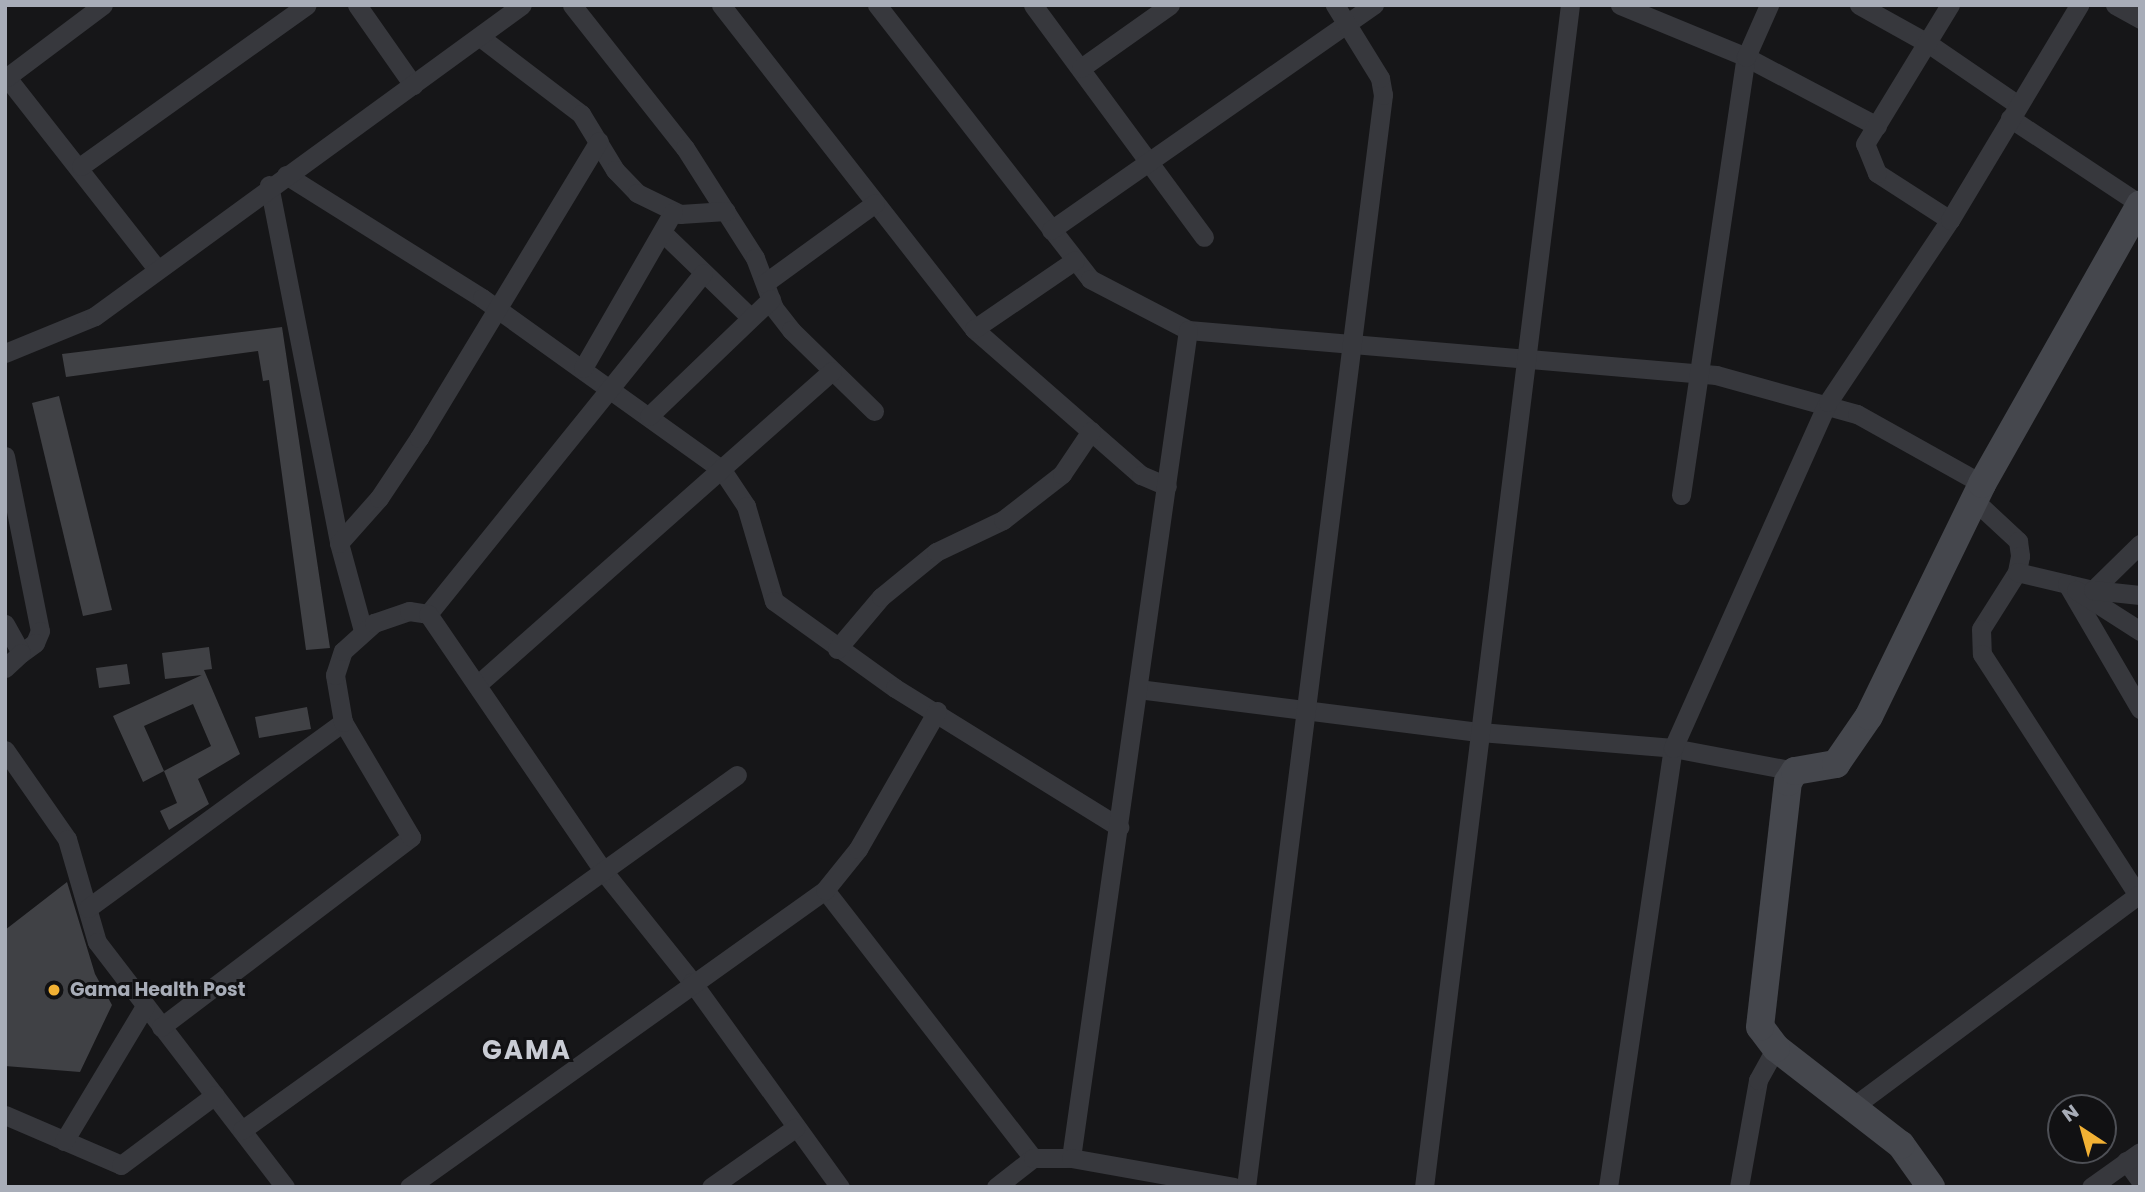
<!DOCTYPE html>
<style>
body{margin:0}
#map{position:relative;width:2145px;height:1192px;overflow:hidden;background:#161618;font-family:Poppins,sans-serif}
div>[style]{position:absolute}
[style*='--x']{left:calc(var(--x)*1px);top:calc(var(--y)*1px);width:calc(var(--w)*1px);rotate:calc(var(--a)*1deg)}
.building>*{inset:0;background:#404145}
.street>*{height:19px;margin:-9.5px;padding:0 9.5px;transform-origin:9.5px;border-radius:9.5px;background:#37383d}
.secondary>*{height:28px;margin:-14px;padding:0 14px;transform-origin:14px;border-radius:14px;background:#45474d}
.dots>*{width:19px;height:19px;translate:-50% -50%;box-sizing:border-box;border:4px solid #111113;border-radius:50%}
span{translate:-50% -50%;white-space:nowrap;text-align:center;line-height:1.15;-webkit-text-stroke:6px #111113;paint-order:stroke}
.poi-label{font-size:19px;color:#a8adb8;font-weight:700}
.left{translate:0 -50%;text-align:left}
.district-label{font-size:26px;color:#c9ccd4;font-weight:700;letter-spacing:2px}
.frame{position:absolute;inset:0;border:7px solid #a8adb8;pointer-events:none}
.north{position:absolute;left:2047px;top:1094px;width:70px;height:70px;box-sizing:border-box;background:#111113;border:2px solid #4d4f55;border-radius:50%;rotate:324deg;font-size:19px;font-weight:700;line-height:28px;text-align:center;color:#a8adb8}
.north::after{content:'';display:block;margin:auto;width:24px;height:32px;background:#f2b134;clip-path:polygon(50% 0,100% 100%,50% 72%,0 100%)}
</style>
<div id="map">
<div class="building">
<div style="clip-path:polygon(282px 327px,330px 648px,306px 650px,269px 380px,263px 381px,258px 351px,66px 377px,62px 354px)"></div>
<div style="clip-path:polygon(59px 396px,112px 610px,83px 616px,32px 403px)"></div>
<div style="clip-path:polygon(evenodd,209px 647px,212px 669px,204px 670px,240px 754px,198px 779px,209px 804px,169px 830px,160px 811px,177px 803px,164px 771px,143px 782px,113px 716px,202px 675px,165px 679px,162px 653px,209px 647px,193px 704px,211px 746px,164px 771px,144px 726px,193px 704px)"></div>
<div style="clip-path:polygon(127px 664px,130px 684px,99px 688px,96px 668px)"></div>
<div style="clip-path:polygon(307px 707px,311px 729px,259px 738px,255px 717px)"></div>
<div style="clip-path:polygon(67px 882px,95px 974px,112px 1005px,80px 1072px,5px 1066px,5px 930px)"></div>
</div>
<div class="street">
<div style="--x:357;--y:5;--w:98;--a:55"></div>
<div style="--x:572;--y:5;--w:182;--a:51.7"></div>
<div style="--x:685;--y:148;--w:130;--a:57.5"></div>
<div style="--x:755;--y:258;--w:53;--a:69.2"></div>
<div style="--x:774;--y:308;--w:28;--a:52"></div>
<div style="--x:791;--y:330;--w:116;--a:44.3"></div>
<div style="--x:721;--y:5;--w:411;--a:52"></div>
<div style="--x:974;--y:329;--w:222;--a:41.2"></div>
<div style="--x:1141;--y:475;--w:28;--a:23"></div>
<div style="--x:877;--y:5;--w:347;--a:52.1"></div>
<div style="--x:1090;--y:279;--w:110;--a:27.5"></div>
<div style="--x:1188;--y:330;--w:530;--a:4.87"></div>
<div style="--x:1716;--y:375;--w:146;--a:15.5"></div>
<div style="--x:1857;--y:414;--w:143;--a:29.2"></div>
<div style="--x:1033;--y:5;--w:288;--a:53.6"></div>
<div style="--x:1620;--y:5;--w:136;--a:22.4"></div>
<div style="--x:1746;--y:57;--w:148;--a:27.8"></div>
<div style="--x:1859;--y:5;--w:80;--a:29.1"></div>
<div style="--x:1929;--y:44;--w:108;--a:34.4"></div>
<div style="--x:2115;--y:5;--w:29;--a:29"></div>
<div style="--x:480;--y:37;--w:127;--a:37.3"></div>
<div style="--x:581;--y:114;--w:66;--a:58.7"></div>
<div style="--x:615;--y:170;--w:32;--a:46"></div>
<div style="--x:637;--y:193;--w:48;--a:26"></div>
<div style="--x:680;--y:214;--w:46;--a:-3.7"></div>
<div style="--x:1081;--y:68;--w:109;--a:-35.3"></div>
<div style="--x:5;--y:75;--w:246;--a:51.9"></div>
<div style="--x:7;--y:77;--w:120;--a:-36.9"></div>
<div style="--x:2010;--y:118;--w:156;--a:33.5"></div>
<div style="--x:81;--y:166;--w:277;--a:-35.5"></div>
<div style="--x:286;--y:175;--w:231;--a:32.1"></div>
<div style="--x:482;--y:298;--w:295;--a:35.6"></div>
<div style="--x:722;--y:470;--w:43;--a:56.3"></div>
<div style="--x:746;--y:506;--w:99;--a:73.6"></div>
<div style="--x:774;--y:601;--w:149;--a:35.7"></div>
<div style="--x:895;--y:688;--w:264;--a:31.8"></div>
<div style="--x:269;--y:185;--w:365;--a:78.9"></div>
<div style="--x:339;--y:543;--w:91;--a:74.7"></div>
<div style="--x:1950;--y:220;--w:87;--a:-147.2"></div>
<div style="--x:1877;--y:173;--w:31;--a:-112"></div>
<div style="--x:1865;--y:144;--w:163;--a:-58.6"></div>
<div style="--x:1051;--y:230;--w:394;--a:-34.9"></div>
<div style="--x:662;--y:232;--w:122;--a:44"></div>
<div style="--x:765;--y:283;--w:136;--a:-36"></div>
<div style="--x:974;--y:329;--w:122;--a:-34.3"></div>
<div style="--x:5;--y:353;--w:97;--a:-22.3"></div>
<div style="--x:95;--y:316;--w:528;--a:-36.07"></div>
<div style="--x:583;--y:368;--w:180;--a:-60"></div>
<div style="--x:649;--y:416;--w:169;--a:-43.8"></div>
<div style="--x:5;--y:456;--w:178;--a:78.7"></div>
<div style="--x:40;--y:631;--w:13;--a:113"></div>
<div style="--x:35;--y:643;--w:17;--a:144"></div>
<div style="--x:1681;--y:495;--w:443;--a:-81.6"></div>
<div style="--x:1746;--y:57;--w:57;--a:-66.1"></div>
<div style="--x:1975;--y:501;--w:59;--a:42.9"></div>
<div style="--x:2018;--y:541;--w:15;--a:82"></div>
<div style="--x:2020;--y:556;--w:16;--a:101"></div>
<div style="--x:2017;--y:572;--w:67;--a:122.3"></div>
<div style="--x:1981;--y:629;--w:25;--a:88"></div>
<div style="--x:1982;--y:654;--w:291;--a:57.1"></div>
<div style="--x:339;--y:543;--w:60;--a:-48.4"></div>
<div style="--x:379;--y:498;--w:72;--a:-56.3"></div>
<div style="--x:419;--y:438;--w:347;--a:-58.8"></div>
<div style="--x:2017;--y:572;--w:78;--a:13.3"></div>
<div style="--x:2093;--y:590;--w:66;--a:-44.4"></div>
<div style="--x:2067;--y:584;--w:145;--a:59.7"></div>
<div style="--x:2076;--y:590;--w:76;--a:32.6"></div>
<div style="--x:2093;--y:590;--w:47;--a:6.1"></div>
<div style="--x:428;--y:614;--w:438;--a:-51.1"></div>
<div style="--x:5;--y:624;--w:33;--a:61"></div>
<div style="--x:21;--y:653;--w:22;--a:137"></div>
<div style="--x:837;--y:649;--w:68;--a:-49.8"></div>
<div style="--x:881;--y:597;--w:71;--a:-39.3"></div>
<div style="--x:936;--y:552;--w:74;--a:-25.5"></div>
<div style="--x:1003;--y:520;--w:75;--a:-37.9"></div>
<div style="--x:1062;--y:474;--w:52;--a:-56"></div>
<div style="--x:477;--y:685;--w:474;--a:-41.5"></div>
<div style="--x:1138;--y:689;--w:345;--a:7.2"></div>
<div style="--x:1480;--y:732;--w:194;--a:4.7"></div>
<div style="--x:1673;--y:748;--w:124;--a:10.7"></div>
<div style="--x:5;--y:750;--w:108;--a:55.1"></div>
<div style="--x:67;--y:839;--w:107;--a:73.8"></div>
<div style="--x:97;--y:942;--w:309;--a:52.5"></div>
<div style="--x:825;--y:890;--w:339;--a:52.2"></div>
<div style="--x:88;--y:908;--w:316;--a:-36.1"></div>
<div style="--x:161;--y:1027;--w:314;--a:-37.2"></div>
<div style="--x:411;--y:837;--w:134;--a:-120.6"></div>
<div style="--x:343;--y:722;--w:48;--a:-99.7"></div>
<div style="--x:335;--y:675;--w:25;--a:-72"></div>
<div style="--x:343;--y:651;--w:42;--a:-42.1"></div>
<div style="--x:374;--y:623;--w:37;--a:-19"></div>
<div style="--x:409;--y:611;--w:19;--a:9"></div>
<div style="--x:428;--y:614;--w:312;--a:55.7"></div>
<div style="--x:604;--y:872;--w:141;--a:51.3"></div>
<div style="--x:692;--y:982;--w:253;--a:54.2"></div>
<div style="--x:1854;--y:1106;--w:354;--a:-36.6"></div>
<div style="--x:5;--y:1115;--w:126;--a:23.3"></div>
<div style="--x:121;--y:1165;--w:117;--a:-36.7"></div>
<div style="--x:242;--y:1130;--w:609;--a:-35.65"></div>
<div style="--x:64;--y:1141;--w:157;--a:-59"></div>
<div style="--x:1071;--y:1158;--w:836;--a:-81.96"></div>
<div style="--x:2126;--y:1161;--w:24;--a:54"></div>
<div style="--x:409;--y:1187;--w:511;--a:-35.52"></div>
<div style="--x:825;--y:890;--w:53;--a:-51.2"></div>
<div style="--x:858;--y:849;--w:159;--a:-60.2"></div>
<div style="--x:711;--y:1187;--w:103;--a:-35.1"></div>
<div style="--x:996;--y:1187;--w:47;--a:-38.1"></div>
<div style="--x:1033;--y:1158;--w:38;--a:0"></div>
<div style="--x:1071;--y:1158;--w:165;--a:10.1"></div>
<div style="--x:1246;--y:1187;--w:1101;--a:-82.85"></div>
<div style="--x:1383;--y:95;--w:17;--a:-100"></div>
<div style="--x:1380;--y:78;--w:86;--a:-121.7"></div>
<div style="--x:1424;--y:1187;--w:1191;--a:-82.96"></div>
<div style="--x:1608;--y:1187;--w:444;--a:-81.6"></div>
<div style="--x:1673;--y:748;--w:379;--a:-65.9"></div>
<div style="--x:1828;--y:402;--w:219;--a:-56.2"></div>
<div style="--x:1950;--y:220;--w:251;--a:-59"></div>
<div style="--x:1739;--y:1187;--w:109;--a:-79.9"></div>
<div style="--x:1758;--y:1080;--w:37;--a:-61"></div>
<div style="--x:2091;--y:1187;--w:60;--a:-35.5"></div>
</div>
<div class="secondary">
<div style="--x:1931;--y:1187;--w:52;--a:-125.5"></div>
<div style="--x:1901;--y:1145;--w:158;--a:-142.2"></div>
<div style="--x:1776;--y:1048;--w:26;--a:-127"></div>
<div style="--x:1760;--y:1027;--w:247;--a:-83.5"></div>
<div style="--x:1788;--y:782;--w:13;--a:-58"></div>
<div style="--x:1795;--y:771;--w:42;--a:-9.7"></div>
<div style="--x:1836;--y:764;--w:58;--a:-55.5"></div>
<div style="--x:1869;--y:716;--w:258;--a:-64"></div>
<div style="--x:1982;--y:484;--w:321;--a:-60.5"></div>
</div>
<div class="dots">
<div style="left:54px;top:990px;background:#f2b134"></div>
</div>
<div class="poi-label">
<span class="left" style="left:70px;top:990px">Gama Health Post</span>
</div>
<div class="district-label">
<span style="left:527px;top:1051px">GAMA</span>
</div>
<div class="frame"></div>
<div class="north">N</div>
</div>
